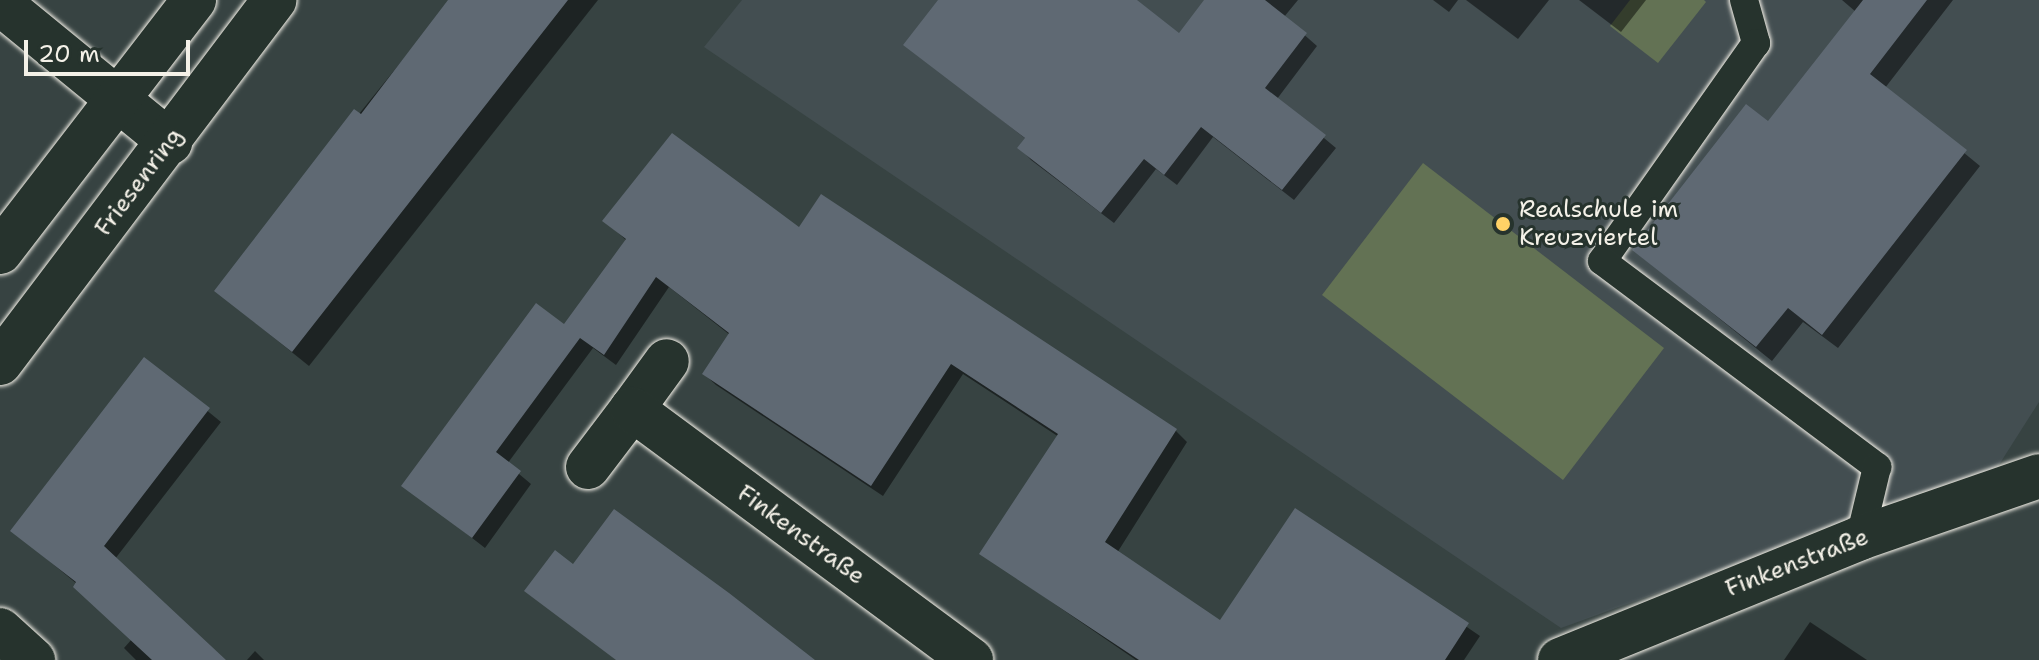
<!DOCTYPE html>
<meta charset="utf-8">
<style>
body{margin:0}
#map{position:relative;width:2039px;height:660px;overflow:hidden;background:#374342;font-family:"Shantell Sans",sans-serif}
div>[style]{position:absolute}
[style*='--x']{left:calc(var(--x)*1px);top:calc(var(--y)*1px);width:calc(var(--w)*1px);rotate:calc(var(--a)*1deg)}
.built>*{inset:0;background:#434e51}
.green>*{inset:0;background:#637254}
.shadow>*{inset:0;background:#0007}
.building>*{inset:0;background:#5f6973}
.roads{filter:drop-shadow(0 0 2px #f4f1e8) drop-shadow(0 0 2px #f4f1e8)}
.lane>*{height:28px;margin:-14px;padding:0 14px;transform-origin:14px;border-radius:14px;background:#26332d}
.street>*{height:44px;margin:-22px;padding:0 22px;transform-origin:22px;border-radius:22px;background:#26332d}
.secondary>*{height:44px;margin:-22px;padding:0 22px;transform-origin:22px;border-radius:22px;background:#26332d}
.dots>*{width:22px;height:22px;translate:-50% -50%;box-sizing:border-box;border:4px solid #26332d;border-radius:50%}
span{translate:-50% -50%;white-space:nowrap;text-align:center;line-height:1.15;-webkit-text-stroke:6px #26332d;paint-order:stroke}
.street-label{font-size:24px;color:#f4f1e8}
.poi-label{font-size:24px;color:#f4f1e8}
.left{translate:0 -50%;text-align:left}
.scale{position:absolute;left:24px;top:40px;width:166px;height:36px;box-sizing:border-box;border:4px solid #f4f1e8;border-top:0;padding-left:10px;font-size:24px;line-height:28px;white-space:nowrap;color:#f4f1e8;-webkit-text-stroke:6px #26332d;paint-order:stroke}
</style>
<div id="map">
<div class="built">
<div style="clip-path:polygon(742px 0,2039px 0,2039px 402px,1995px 471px,1561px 628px,704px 47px)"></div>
</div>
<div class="green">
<div style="clip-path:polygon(1630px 0,1704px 0,1706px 2px,1658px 63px,1610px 26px)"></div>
<div style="clip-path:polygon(1423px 163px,1664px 348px,1563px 480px,1322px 295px)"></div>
</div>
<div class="shadow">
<div style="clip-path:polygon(451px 0,598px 0,309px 366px,216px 291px)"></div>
<div style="clip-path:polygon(941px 0,1132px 0,1179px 35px,1207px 0,1298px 0,1284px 17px,1317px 46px,1277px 99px,1336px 148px,1294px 200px,1213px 137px,1177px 185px,1156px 169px,1114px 223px,1031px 160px,1020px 148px,1026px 139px,906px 45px)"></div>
<div style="clip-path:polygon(1433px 0,1458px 0,1449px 12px)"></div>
<div style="clip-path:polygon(1466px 0,1549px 0,1518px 39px)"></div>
<div style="clip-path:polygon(1579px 0,1646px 0,1621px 32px)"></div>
<div style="clip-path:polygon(1842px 0,1953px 0,1885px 88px,1980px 166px,1838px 348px,1803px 322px,1772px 361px,1634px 250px,1768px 124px,1856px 12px)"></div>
<div style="clip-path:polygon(605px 221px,799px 230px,1176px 431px,1187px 442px,1117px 553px,1221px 623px,1296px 510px,1480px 636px,1464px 660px,1136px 660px,982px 554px,1059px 437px,963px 374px,883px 496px,716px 385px,704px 374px,730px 335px,669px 287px,616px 365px,593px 348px,507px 464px,531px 484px,485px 548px,404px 485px,565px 326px,627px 241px)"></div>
<div style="clip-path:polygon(145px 360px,221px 422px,115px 559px,223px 660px,136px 660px,124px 648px,132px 639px,77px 584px,13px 531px)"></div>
<div style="clip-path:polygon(1810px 622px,1867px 660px,1784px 660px)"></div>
<div style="clip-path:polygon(255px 651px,264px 660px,247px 660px)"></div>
</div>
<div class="building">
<div style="clip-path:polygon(448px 0,568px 0,292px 352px,214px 291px,354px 109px,361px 114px)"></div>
<div style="clip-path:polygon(938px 0,1137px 0,1179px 33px,1204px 0,1265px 0,1307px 33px,1265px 88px,1326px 135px,1282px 190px,1201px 127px,1164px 175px,1144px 159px,1101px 213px,1017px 148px,1025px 138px,903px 45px)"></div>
<div style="clip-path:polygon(1863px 0,1927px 0,1870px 74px,1967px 150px,1822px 335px,1788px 308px,1756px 347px,1632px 250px,1746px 104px,1768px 121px)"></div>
<div style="clip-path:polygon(672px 133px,799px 227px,821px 194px,1177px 429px,1105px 542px,1220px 620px,1295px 508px,1469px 623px,1445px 660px,1139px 660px,979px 554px,1058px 434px,951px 364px,871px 486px,702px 374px,729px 333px,656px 277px,604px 355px,580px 338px,496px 452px,521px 471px,472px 538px,401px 486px,536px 303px,564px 324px,626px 239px,602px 221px)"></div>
<div style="clip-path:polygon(144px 357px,210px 408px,104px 546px,226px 660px,152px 660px,73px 587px,76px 582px,10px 531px)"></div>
<div style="clip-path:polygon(614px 509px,729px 593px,815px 660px,616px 660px,524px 591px,555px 550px,573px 564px)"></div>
</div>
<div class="roads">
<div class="lane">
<div style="--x:1744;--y:0;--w:45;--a:74.4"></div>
<div style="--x:1756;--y:43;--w:267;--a:125.2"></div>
<div style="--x:1602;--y:261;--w:344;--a:36.8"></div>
<div style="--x:1877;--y:467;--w:73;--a:103.5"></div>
</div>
<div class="street">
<div style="--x:0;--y:3;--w:220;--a:39.3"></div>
<div style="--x:632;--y:409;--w:59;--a:-53.9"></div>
<div style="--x:588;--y:467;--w:73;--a:-52.8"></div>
<div style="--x:632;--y:409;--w:422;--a:36.5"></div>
<div style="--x:0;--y:630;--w:45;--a:42.3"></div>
<div style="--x:1560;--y:660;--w:324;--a:-22.1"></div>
<div style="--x:1860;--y:538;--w:189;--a:-19.1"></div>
</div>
<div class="secondary">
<div style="--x:0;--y:252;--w:318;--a:-52.4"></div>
<div style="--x:0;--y:363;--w:455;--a:-52.9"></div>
</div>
</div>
<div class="dots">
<div style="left:1503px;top:224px;background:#ffd166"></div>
</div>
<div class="street-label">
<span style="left:139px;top:182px;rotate:-53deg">Friesenring</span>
<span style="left:801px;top:535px;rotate:36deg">Finkenstraße</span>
<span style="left:1797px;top:563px;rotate:-21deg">Finkenstraße</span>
</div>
<div class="poi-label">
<span class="left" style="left:1519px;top:224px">Realschule im<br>Kreuzviertel</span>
</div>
<div class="scale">20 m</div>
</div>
